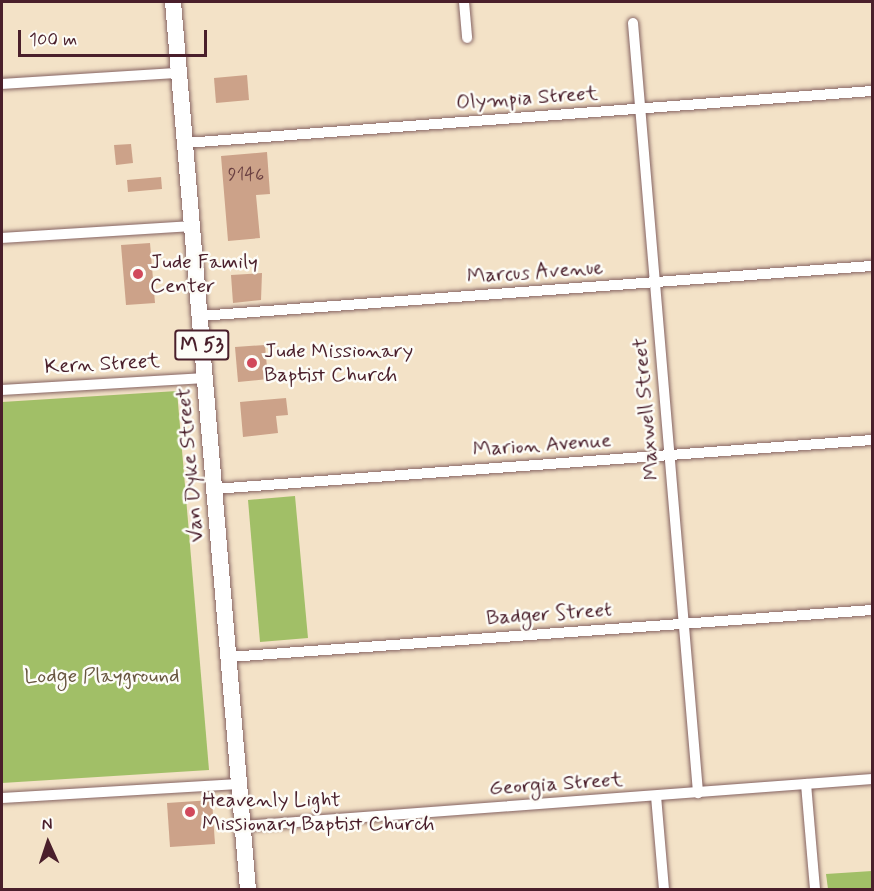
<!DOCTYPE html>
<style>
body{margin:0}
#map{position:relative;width:874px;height:891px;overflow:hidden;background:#f3e2c7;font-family:Mynerve,sans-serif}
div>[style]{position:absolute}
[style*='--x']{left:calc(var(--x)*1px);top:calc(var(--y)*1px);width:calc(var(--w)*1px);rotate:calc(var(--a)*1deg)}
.green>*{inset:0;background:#a1bf67}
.building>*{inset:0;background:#cca289}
.roads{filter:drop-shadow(0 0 2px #856362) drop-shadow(0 0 2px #856362)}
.street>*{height:10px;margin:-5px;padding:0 5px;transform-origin:5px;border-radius:5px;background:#fff}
.primary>*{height:16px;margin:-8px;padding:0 8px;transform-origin:8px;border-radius:8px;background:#fff}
.dots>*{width:16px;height:16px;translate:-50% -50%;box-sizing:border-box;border:3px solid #fdfcf7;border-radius:50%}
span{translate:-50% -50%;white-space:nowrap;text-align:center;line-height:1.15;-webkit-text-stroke:5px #fdfcf7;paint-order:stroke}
.number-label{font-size:18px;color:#6a4042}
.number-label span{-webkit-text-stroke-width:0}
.shield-label span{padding:2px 4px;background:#fdfcf7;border:2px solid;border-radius:4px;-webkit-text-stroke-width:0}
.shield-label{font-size:20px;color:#4a1f2b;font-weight:700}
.street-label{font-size:21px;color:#4a1f2b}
.poi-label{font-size:21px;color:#4a1f2b}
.left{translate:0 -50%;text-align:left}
.park-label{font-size:21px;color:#685740}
.frame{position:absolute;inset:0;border:3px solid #4a1f2b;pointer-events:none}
.north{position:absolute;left:18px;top:813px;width:60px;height:60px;-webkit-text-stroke:4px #fdfcf7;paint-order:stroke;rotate:357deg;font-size:16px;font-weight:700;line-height:24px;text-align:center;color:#4a1f2b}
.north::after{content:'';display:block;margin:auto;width:21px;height:27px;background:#4a1f2b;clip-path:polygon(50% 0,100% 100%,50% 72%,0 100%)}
.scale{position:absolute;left:18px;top:30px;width:189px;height:27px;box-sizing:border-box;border:3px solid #4a1f2b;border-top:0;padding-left:8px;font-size:18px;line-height:21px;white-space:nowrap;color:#4a1f2b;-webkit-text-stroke:4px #fdfcf7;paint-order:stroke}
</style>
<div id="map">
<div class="green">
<div style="clip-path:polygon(177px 391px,209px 770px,2px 783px,2px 402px)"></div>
<div style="clip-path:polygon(295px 496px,308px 638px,260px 642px,248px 500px)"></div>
<div style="clip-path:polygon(872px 871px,872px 889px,828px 889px,826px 874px)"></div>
</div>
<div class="building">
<div style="clip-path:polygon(247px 75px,249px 100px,216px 103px,214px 78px)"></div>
<div style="clip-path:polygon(131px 144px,133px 163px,116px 165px,114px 145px)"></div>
<div style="clip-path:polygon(267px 152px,270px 194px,256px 195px,260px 238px,228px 241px,221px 156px)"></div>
<div style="clip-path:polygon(161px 177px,162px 189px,128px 192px,127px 180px)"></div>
<div style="clip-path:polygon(150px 243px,155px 303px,126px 305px,121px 245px)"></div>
<div style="clip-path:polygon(262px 273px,261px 300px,233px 303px,231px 275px)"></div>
<div style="clip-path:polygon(265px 345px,268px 379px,238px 382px,235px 347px)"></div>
<div style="clip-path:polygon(286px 398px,288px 415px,276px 416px,278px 433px,243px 437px,240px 402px)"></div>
<div style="clip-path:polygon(212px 800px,215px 844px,170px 847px,167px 803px)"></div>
</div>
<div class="roads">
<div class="street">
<div style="--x:464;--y:2;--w:36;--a:85"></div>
<div style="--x:633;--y:23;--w:773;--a:85.17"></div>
<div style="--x:2;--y:84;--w:177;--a:-3.6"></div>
<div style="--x:185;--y:143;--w:689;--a:-4.33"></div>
<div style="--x:2;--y:238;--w:190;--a:-3.6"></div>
<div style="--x:200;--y:316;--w:674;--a:-4.26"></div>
<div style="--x:2;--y:390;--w:203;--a:-3.4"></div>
<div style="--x:214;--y:489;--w:660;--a:-4.26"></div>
<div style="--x:229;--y:657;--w:645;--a:-4.18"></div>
<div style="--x:806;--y:784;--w:106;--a:85.1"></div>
<div style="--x:656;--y:796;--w:94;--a:85.1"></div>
<div style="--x:2;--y:798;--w:237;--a:-3.4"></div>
<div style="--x:243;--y:826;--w:631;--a:-4.27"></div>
</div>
<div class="primary">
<div style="--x:173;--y:2;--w:891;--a:85.17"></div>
</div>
</div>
<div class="dots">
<div style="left:138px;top:274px;background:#d1495b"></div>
<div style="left:252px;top:363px;background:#d1495b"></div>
<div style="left:190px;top:812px;background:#d1495b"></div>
</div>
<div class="number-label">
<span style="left:246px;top:175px">9146</span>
</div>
<div class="shield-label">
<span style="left:202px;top:345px">M 53</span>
</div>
<div class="street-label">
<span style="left:527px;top:98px;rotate:-4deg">Olympia Street</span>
<span style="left:535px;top:272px;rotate:-4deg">Marcus Avenue</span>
<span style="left:102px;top:364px;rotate:-3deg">Kern Street</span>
<span style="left:646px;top:409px;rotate:-95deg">Maxwell Street</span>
<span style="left:542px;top:445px;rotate:-4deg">Marion Avenue</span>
<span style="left:190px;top:465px;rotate:-95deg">Van Dyke Street</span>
<span style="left:549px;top:614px;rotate:-4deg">Badger Street</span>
<span style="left:556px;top:784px;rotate:-4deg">Georgia Street</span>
</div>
<div class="poi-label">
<span class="left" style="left:150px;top:274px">Jude Family<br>Center</span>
<span class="left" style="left:264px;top:363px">Jude Missionary<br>Baptist Church</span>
<span class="left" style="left:202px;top:812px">Heavenly Light<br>Missionary Baptist Church</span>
</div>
<div class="park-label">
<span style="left:102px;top:676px">Lodge Playground</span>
</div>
<div class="frame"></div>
<div class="north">N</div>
<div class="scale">100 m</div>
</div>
